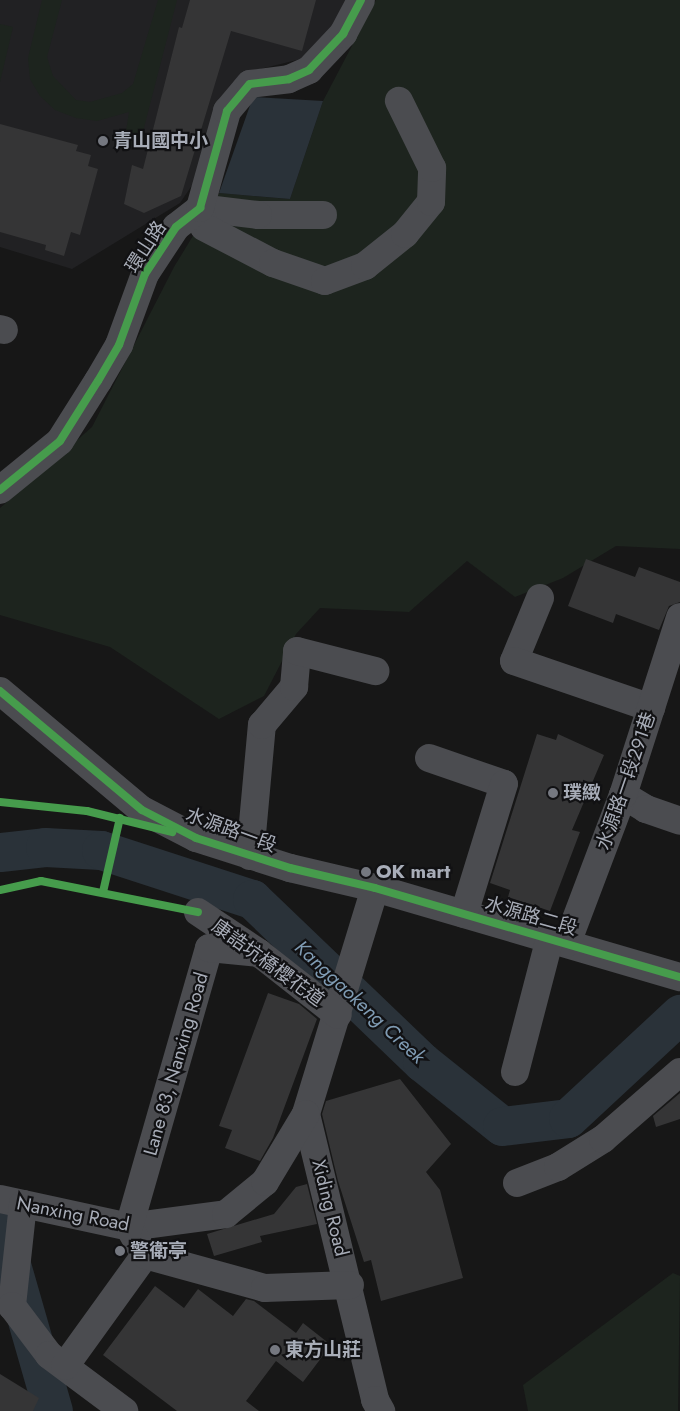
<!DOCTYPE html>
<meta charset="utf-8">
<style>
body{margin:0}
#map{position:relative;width:680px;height:1411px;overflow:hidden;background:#171717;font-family:Jost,"Noto Sans TC",sans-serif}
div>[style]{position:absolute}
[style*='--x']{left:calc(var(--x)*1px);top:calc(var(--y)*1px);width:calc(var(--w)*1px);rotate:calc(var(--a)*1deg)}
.built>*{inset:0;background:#212123}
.green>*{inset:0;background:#1d241e}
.water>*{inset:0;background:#2a3239}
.river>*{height:39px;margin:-19.5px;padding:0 19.5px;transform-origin:19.5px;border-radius:19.5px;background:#2a3239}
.building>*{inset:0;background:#353536}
.minor>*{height:28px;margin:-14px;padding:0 14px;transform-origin:14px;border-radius:14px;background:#4b4c50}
.cycleway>*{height:8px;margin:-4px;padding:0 4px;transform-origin:4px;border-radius:4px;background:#469c4c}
.dots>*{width:14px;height:14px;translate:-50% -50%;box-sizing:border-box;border:2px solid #111113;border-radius:50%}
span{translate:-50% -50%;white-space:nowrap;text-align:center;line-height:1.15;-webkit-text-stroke:4.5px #111113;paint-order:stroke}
.poi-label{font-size:19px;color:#a8adb8;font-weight:700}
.left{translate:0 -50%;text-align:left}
.street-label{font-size:19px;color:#a8adb8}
.water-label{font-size:20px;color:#7f9bb3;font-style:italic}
</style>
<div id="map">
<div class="built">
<div style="clip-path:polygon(0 0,348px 0,334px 26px,305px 58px,248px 72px,233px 82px,215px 104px,197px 178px,180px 203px,72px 269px,0 247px)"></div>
</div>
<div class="green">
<div style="clip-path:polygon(42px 0,62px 0,47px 57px,53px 76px,76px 100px,90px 102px,122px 93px,133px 84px,158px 0,177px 0,139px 147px,124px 144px,129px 112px,97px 121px,76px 118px,55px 110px,40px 96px,30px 79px,28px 58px)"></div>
<div style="clip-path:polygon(376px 0,680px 0,680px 549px,616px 546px,563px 578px,515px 597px,467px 561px,409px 612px,320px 608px,296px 634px,264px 696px,219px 719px,110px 647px,0 615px,0 508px,92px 427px,174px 267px,219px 193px,290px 199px,323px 101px)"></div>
<div style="clip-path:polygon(0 24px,13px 27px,0 82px)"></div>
<div style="clip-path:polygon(673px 1273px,680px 1276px,678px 1411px,528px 1411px,523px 1385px)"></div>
</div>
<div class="water">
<div style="clip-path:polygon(253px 97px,323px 101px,290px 199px,219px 193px)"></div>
</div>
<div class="river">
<div style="--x:0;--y:852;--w:45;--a:-6.3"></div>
<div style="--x:45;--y:847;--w:56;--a:3.1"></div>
<div style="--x:101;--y:850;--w:159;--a:18"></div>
<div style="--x:252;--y:899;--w:236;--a:43.8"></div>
<div style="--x:422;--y:1062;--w:102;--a:38.7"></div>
<div style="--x:502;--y:1126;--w:66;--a:-6.9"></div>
<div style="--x:568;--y:1118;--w:153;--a:-42.9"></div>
<div style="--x:0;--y:1226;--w:192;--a:74"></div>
</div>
<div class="building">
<div style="clip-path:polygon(190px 0,316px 0,302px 51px,231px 31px,181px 196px,144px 213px,124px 204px,132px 165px,143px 169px,179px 27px,182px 28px)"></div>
<div style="clip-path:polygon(0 124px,78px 145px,76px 151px,91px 155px,88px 166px,98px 169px,80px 235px,71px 232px,64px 256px,45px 250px,46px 245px,0 232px)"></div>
<div style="clip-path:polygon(586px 559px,635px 577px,639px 567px,680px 582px,680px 602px,669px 606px,659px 630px,616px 614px,613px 623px,568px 606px)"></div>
<div style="clip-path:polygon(537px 734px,556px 740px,558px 734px,604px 755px,572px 830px,580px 832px,550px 911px,508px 897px,510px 890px,490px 883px)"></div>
<div style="clip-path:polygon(268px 993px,299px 1004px,317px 1019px,273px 1138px,260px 1161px,225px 1148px,232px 1130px,219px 1126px)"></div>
<div style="clip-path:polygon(400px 1079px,451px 1144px,426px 1172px,440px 1190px,463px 1278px,381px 1301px,371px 1260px,364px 1262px,338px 1181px,322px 1114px,326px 1101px)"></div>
<div style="clip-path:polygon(680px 1093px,680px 1119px,656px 1127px,653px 1116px)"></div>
<div style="clip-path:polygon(307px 1184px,317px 1224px,260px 1236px,262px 1242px,214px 1256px,207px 1234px,274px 1214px,296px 1187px)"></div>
<div style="clip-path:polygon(155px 1286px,184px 1308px,198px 1289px,233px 1316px,246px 1299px,254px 1301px,296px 1333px,303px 1323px,331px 1345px,303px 1382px,276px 1361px,246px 1401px,259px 1411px,177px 1411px,103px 1355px)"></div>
<div style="clip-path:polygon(0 1374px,39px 1398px,33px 1411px,0 1411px)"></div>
</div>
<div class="minor">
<div style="--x:323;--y:215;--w:65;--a:180"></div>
<div style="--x:258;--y:215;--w:58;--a:-173.1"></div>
<div style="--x:200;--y:208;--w:19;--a:78"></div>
<div style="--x:204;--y:227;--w:78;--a:27.6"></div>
<div style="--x:273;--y:263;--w:55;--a:19.1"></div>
<div style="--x:325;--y:281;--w:43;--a:-20.6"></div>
<div style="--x:365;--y:266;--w:51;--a:-38.7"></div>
<div style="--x:405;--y:234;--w:41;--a:-50.9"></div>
<div style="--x:431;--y:202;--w:34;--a:-88"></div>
<div style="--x:432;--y:168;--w:75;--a:-116.2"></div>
<div style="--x:0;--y:329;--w:4;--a:14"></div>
<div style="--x:0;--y:490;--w:77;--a:-39.2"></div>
<div style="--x:60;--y:441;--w:71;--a:-57.7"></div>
<div style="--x:98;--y:381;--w:42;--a:-59.7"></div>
<div style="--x:119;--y:345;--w:76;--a:-69.9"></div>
<div style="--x:145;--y:274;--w:56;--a:-56.6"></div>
<div style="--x:176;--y:227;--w:31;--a:-38"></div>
<div style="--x:200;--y:208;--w:101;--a:-74.4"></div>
<div style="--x:227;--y:111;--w:35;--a:-50"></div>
<div style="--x:250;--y:84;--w:39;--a:-7"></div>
<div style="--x:289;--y:79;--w:22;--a:-24"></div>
<div style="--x:309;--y:70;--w:50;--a:-46.6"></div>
<div style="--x:343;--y:34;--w:38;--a:-62"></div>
<div style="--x:540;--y:598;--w:68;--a:112.4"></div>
<div style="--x:514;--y:661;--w:145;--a:18.9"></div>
<div style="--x:0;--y:691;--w:185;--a:40"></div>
<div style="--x:142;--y:810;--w:61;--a:27.4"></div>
<div style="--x:196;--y:838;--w:99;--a:17.7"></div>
<div style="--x:290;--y:868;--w:87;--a:13.2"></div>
<div style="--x:375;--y:888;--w:318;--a:16.3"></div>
<div style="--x:429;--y:758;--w:79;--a:19.1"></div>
<div style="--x:504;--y:784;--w:136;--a:107.1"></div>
<div style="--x:623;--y:795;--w:27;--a:31"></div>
<div style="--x:646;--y:809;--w:36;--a:19"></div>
<div style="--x:250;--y:856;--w:132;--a:-84.8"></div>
<div style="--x:262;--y:725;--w:50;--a:-49.9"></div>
<div style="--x:294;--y:687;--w:36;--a:-85"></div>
<div style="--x:297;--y:651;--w:81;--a:14.4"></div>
<div style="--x:375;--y:888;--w:236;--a:107"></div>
<div style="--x:306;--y:1114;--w:294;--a:76.4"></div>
<div style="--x:375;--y:1400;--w:13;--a:61"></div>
<div style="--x:198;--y:912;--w:73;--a:33.9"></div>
<div style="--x:259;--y:953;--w:100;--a:38.1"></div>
<div style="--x:567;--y:943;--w:158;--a:-69.3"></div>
<div style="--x:623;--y:795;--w:187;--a:-72.2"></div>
<div style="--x:515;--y:1072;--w:138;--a:-75.4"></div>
<div style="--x:517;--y:1183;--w:44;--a:-21.3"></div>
<div style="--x:558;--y:1167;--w:53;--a:-31.9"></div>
<div style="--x:603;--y:1139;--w:102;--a:-41"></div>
<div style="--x:0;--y:1199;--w:132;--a:12.2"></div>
<div style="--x:129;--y:1227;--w:98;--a:-7.6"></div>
<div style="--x:226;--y:1214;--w:50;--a:-39.4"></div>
<div style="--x:265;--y:1182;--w:79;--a:-58.9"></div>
<div style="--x:23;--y:1204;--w:103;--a:96.2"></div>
<div style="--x:12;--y:1306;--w:61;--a:52.9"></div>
<div style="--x:49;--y:1355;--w:94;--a:36.7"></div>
<div style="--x:145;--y:1255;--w:32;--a:-120"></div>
<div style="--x:129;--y:1227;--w:290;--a:-74"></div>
<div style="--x:209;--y:948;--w:50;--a:5.7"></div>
<div style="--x:65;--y:1366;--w:137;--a:-54.2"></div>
<div style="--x:145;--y:1255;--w:124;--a:15.4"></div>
<div style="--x:265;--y:1288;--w:85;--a:-2"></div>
</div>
<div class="cycleway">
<div style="--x:0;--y:490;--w:77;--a:-39.2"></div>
<div style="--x:60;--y:441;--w:71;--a:-57.7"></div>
<div style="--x:98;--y:381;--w:42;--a:-59.7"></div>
<div style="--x:119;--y:345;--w:76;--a:-69.9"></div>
<div style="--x:145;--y:274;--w:56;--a:-56.6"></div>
<div style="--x:176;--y:227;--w:31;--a:-38"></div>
<div style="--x:200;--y:208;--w:101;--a:-74.4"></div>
<div style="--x:227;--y:111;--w:35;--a:-50"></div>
<div style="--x:250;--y:84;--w:39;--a:-7"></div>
<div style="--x:289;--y:79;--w:22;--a:-24"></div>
<div style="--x:309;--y:70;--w:50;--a:-46.6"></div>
<div style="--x:343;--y:34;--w:38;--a:-62"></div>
<div style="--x:0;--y:691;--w:185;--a:40"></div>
<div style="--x:142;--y:810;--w:61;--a:27.4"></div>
<div style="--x:196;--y:838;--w:99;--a:17.7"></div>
<div style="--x:290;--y:868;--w:87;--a:13.2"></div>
<div style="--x:375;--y:888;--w:318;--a:16.3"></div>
<div style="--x:0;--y:802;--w:87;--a:5.9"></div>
<div style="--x:87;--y:811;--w:88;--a:13.9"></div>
<div style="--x:0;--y:890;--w:42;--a:-12.4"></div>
<div style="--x:41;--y:881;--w:160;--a:11.2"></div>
<div style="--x:103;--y:892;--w:76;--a:-77.1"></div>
</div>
<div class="dots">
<div style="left:103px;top:141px;background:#757880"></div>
<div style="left:553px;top:793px;background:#757880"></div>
<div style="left:366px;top:872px;background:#757880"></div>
<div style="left:120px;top:1251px;background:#757880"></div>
<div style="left:275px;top:1350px;background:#757880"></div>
</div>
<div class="poi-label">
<span class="left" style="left:113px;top:141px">青山國中小</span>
<span class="left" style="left:563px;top:793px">璞緻</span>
<span class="left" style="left:376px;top:872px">OK mart</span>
<span class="left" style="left:130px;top:1251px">警衛亭</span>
<span class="left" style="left:285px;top:1350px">東方山莊</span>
</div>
<div class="street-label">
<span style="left:146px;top:247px;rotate:-57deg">環山路</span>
<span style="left:626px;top:781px;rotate:-71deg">水源路一段291巷</span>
<span style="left:231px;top:830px;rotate:20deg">水源路一段</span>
<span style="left:531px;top:916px;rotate:16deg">水源路二段</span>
<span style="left:268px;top:963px;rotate:36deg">康誥坑橋櫻花道</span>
<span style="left:176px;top:1064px;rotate:-74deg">Lane 83, Nanxing Road</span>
<span style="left:330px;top:1208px;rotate:76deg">Xiding Road</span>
<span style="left:73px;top:1214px;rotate:11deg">Nanxing Road</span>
</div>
<div class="water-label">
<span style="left:360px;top:1002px;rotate:43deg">Kanggaokeng Creek</span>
</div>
</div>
